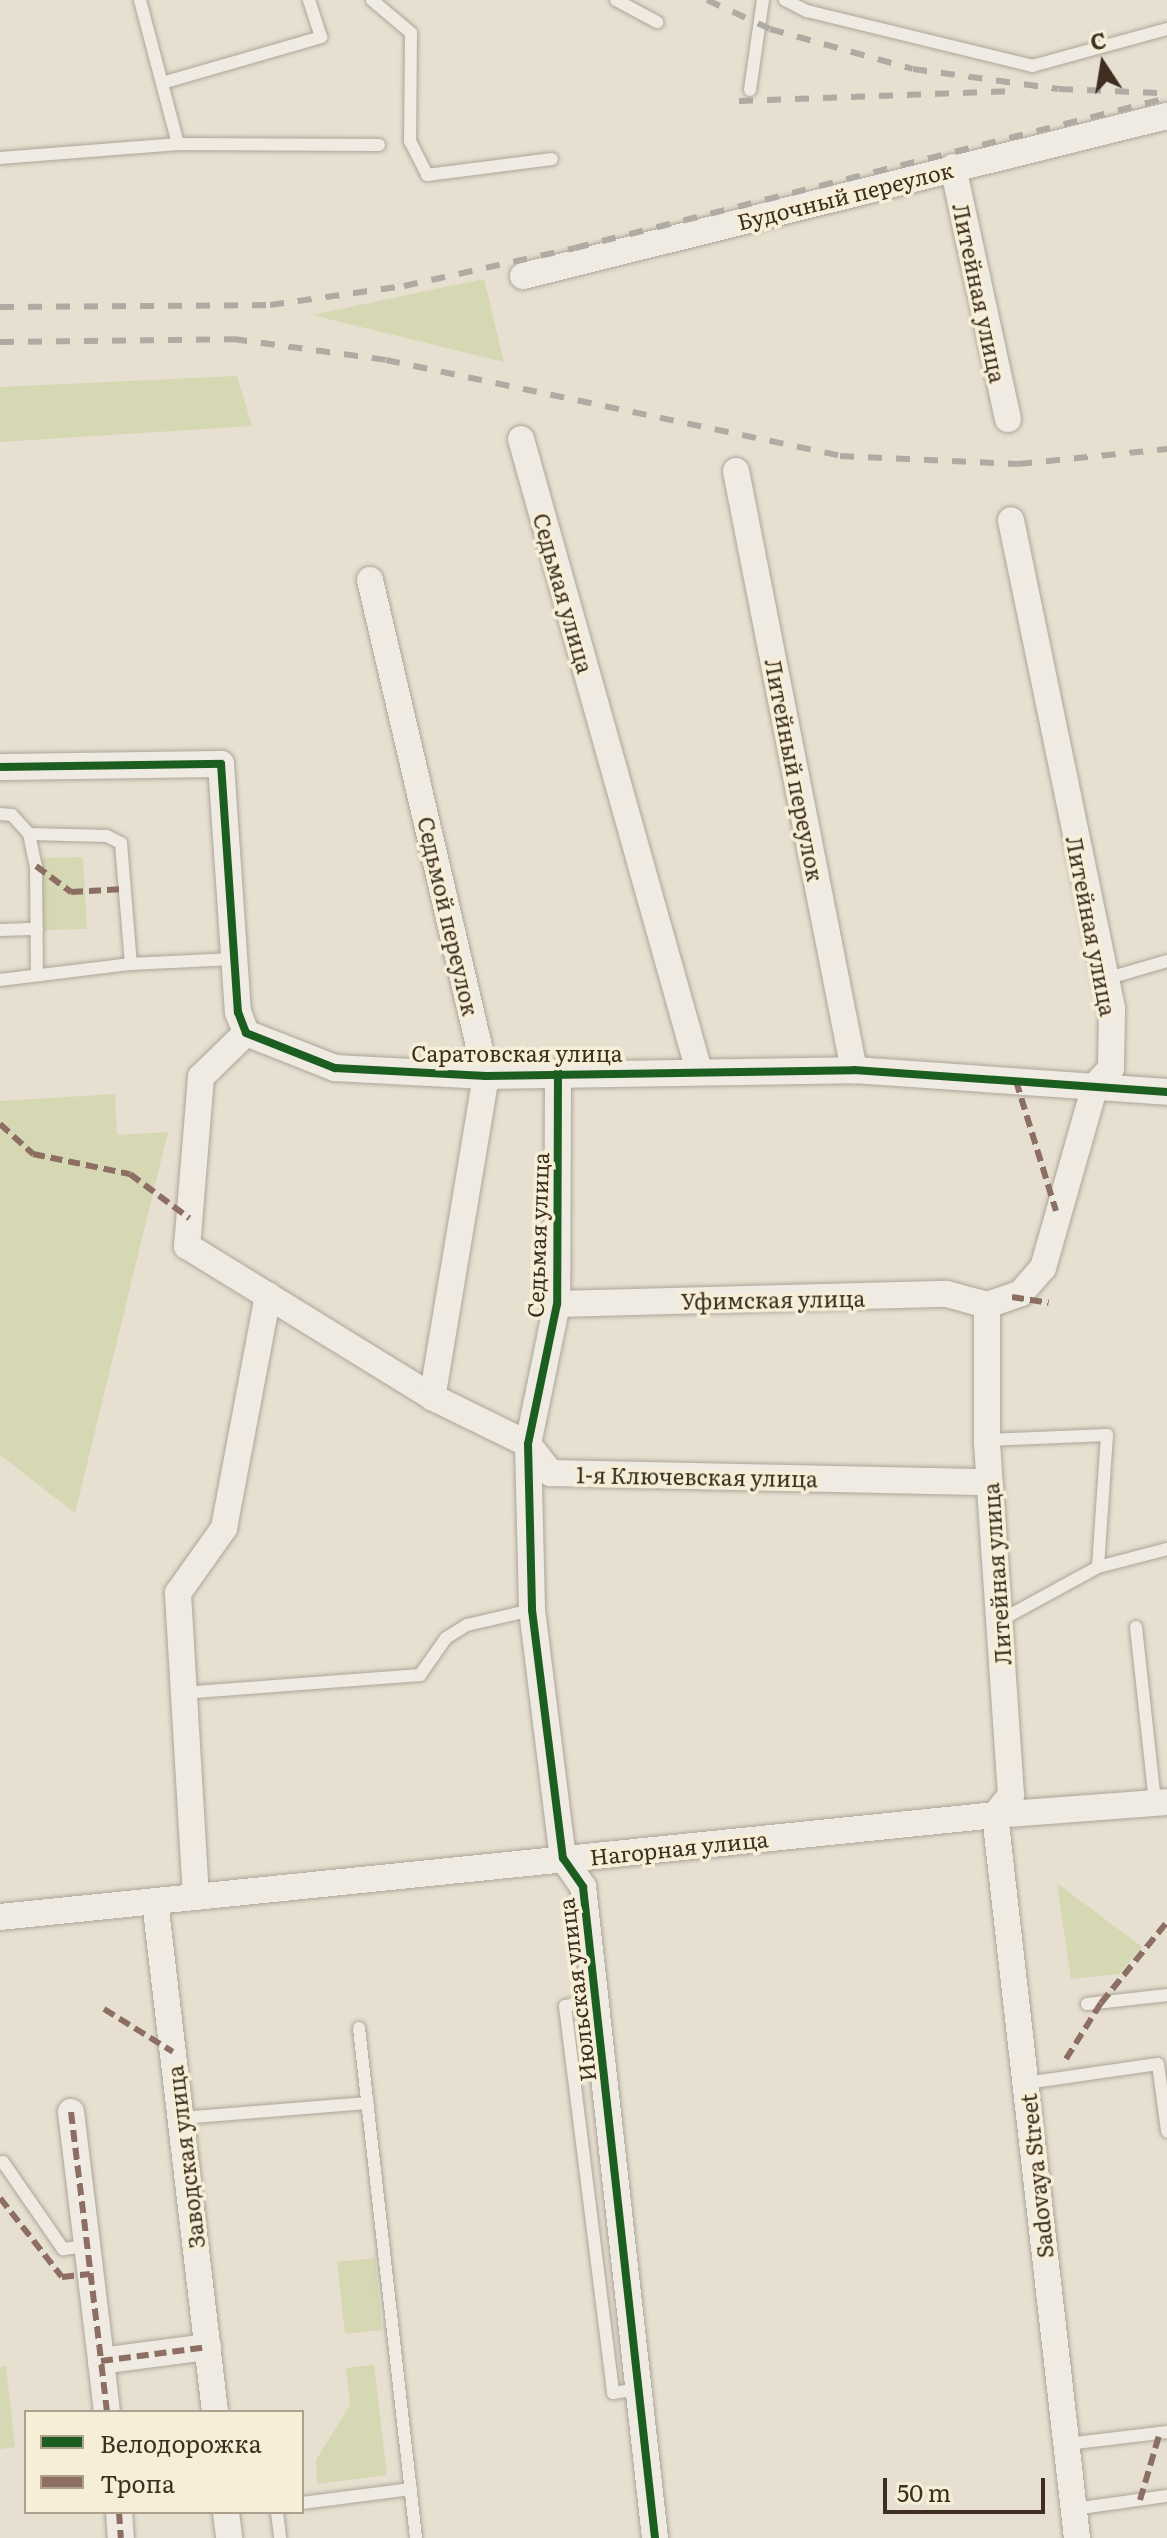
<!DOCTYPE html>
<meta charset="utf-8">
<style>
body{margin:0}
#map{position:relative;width:1167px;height:2538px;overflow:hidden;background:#e7e0d1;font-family:Literata,serif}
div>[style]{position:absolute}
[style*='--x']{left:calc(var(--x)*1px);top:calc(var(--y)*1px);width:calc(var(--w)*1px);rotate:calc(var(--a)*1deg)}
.green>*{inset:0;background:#d6d7b3}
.roads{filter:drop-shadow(0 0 2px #ada599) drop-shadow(0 0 2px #ada599)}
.service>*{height:12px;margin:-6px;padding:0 6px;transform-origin:6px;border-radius:6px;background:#efebe3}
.minor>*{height:26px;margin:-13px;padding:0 13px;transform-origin:13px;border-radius:13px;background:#efebe3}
.rail>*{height:6px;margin-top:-3px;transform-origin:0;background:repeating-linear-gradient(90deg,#afaaa2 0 14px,transparent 0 28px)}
.quiet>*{height:6px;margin-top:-3px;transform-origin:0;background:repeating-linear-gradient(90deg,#8d6e63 0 12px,transparent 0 18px)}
.cycleway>*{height:8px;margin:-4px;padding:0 4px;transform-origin:4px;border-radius:4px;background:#1b5e20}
span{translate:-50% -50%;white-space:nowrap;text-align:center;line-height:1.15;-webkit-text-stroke:7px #f7eed8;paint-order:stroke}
.street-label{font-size:22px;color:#3d2e20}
.legend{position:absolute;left:24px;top:2410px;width:280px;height:104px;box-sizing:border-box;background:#f7eed8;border:2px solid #ada18e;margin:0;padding:10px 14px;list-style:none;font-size:24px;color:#3d2e20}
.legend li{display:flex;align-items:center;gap:16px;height:40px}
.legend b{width:40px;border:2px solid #ada18e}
.north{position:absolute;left:1063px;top:24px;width:80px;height:80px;-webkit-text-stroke:6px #f7eed8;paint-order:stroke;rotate:348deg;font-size:22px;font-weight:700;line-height:32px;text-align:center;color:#3d2e20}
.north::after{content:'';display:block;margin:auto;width:28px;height:36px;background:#3d2e20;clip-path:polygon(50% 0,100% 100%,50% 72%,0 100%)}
.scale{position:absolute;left:883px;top:2478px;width:162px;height:36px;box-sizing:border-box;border:4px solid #3d2e20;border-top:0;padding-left:10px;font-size:24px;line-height:28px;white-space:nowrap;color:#3d2e20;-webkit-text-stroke:6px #f7eed8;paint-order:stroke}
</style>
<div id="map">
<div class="green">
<div style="clip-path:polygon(484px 279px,504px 362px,312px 315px)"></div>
<div style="clip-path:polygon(237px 376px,252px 426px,0 442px,0 387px)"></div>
<div style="clip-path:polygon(83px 857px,87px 929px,44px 930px,41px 858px)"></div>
<div style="clip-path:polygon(115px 1094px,117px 1135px,168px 1132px,75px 1513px,0 1455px,0 1101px)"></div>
<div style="clip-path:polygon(1057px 1883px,1142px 1947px,1119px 1974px,1071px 1979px)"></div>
<div style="clip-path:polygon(375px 2258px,382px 2330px,345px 2334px,337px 2262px)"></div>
<div style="clip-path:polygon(374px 2365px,387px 2475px,317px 2484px,316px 2460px,350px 2405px,346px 2368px)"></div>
<div style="clip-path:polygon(6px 2366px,15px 2447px,0 2449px,0 2367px)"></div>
</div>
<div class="roads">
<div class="service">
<div style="--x:372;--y:0;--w:51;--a:40.2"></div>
<div style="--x:411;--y:33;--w:108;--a:90.5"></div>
<div style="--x:410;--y:141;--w:38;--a:63"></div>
<div style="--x:427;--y:175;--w:126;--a:-7.3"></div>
<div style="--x:616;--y:0;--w:47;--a:28.2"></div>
<div style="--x:785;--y:0;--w:25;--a:27"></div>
<div style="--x:807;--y:11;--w:232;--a:13.7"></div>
<div style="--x:1032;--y:66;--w:140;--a:-15.3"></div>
<div style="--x:162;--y:83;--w:166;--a:-16.1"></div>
<div style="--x:321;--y:37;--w:39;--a:-108"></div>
<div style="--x:750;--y:90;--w:91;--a:-81.8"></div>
<div style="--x:178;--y:144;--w:201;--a:0.3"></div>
<div style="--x:0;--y:158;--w:179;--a:-4.5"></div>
<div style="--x:178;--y:144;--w:149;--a:-104.8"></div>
<div style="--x:0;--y:814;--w:12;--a:5"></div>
<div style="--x:12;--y:815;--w:25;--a:48"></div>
<div style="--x:29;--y:834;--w:78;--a:1.5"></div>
<div style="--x:107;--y:836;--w:16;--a:27"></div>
<div style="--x:121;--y:843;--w:121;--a:85.3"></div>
<div style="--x:29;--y:834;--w:33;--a:78"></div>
<div style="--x:36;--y:866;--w:106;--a:89.5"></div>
<div style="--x:0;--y:930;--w:37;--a:-2"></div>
<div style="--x:1105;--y:979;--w:65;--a:-16.2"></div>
<div style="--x:0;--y:980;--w:132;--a:-7"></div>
<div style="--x:131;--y:964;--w:101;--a:-2.8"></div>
<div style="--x:987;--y:1440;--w:120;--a:-2.4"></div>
<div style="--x:1107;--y:1435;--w:132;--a:93.9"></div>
<div style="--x:1098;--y:1567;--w:111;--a:151.3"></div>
<div style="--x:1098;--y:1567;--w:71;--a:-14.6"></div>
<div style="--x:1136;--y:1627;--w:177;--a:83.8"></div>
<div style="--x:182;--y:1693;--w:239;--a:-4.3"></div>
<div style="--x:420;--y:1675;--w:45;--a:-54.9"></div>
<div style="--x:446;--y:1638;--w:25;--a:-32"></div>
<div style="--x:467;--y:1625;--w:67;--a:-13"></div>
<div style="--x:596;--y:2001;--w:31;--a:171"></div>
<div style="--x:565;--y:2006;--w:390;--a:82.9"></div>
<div style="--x:613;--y:2393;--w:26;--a:-9"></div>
<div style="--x:1087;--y:2004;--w:81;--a:-6.4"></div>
<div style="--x:359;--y:2028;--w:513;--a:83.62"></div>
<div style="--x:1026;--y:2083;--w:133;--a:-8.2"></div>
<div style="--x:1158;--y:2064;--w:68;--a:82.3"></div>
<div style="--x:181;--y:2118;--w:187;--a:-4.6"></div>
<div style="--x:3;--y:2162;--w:106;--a:55.4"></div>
<div style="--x:63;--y:2249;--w:24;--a:-7"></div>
<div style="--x:1067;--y:2444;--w:101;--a:-6.8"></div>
<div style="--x:302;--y:2503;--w:110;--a:-7.3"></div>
<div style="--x:1074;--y:2509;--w:94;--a:-8"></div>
<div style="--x:277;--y:2512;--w:26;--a:83"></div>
</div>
<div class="minor">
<div style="--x:953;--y:167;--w:258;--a:77.7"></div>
<div style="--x:523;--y:276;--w:664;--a:-13.95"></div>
<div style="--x:521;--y:439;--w:657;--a:74.27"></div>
<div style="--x:736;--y:471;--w:611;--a:78.86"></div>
<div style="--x:370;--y:580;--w:509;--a:76.84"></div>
<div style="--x:486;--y:1076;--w:326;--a:99.5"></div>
<div style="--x:0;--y:767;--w:221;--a:-0.8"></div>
<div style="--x:221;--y:764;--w:249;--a:86.1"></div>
<div style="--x:238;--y:1012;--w:22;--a:69"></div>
<div style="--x:246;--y:1033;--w:96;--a:21.5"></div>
<div style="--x:335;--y:1068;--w:151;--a:3"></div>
<div style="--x:486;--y:1076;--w:368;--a:-0.9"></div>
<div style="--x:854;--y:1070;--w:314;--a:4"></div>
<div style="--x:246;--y:1033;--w:63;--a:135.6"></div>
<div style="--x:201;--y:1077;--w:170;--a:94.7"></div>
<div style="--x:187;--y:1246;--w:288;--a:31.6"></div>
<div style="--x:432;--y:1397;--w:107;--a:26.1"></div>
<div style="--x:528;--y:1444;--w:37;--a:52"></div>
<div style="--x:551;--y:1473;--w:438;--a:1.2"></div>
<div style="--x:558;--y:1072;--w:232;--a:90.2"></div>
<div style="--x:557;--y:1304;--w:143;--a:101.7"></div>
<div style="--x:528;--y:1444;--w:166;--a:88.6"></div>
<div style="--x:532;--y:1610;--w:250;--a:82.9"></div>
<div style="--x:563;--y:1858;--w:35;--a:55"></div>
<div style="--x:583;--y:1887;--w:655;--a:83.69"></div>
<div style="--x:557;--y:1304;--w:390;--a:-1.5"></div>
<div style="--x:947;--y:1294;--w:41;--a:15.4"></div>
<div style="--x:995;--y:1815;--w:26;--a:-51"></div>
<div style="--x:1011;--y:1795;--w:356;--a:-93.9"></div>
<div style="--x:987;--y:1440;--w:135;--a:-90"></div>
<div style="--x:987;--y:1305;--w:36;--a:-19"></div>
<div style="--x:1021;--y:1293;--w:33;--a:-49"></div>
<div style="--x:1043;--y:1268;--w:189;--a:-74.1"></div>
<div style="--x:1095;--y:1086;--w:24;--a:-48"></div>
<div style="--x:1111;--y:1068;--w:60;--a:-89"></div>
<div style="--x:1112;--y:1008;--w:498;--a:-101.7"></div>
<div style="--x:995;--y:1815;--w:728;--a:83.53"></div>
<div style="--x:196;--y:1897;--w:305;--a:-93.4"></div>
<div style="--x:178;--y:1593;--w:80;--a:-54.7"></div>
<div style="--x:224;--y:1528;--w:237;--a:-79.3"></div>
<div style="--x:155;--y:1901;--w:515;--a:83.3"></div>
<div style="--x:0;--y:1917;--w:1000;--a:-5.85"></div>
<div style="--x:995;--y:1815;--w:172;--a:-4.3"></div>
<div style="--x:71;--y:2112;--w:251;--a:83.1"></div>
<div style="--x:107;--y:2412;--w:51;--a:-96.7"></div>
<div style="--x:101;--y:2361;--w:108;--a:-7.5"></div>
<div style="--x:119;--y:2512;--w:26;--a:86"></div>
<div style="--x:226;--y:2512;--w:26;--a:83"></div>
</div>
</div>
<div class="rail">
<div style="--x:707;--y:0;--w:69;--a:24.7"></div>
<div style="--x:770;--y:29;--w:148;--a:15.6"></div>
<div style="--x:913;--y:69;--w:147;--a:7.8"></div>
<div style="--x:1059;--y:89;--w:100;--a:2.3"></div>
<div style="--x:739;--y:101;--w:276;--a:-2.1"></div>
<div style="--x:0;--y:307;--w:270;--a:-0.4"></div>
<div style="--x:270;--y:305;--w:135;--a:-8.1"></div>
<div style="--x:404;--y:286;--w:175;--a:-12.5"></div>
<div style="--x:575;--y:248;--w:611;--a:-14.22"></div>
<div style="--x:0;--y:342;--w:233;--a:-0.7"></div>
<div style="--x:233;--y:339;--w:154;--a:7.8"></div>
<div style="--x:386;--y:360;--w:464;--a:11.9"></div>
<div style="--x:840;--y:456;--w:178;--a:2.6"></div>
<div style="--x:1018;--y:464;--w:150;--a:-5.7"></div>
</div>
<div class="quiet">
<div style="--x:36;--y:866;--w:44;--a:36.6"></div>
<div style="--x:71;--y:892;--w:54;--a:-3.2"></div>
<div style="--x:1016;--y:1081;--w:136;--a:72.9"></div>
<div style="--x:0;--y:1124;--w:45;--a:42.3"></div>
<div style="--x:33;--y:1154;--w:99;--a:11.7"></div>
<div style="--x:130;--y:1174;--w:74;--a:36.7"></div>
<div style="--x:1012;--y:1297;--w:37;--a:9"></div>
<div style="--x:104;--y:2009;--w:81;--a:31.9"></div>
<div style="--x:1066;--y:2059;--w:66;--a:-58"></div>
<div style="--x:1101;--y:2003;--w:104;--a:-50.8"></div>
<div style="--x:71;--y:2112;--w:251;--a:83.1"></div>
<div style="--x:0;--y:2198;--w:100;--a:51.9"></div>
<div style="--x:62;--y:2277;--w:28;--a:-6"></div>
<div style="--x:107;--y:2412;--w:51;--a:-96.7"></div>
<div style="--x:101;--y:2361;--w:108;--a:-7.5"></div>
<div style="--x:1140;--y:2500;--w:71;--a:-73.6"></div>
<div style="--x:119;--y:2512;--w:26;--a:86"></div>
</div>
<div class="cycleway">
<div style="--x:0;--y:767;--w:221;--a:-0.8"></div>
<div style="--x:221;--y:764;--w:249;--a:86.1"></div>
<div style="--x:238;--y:1012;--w:22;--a:69"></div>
<div style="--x:246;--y:1033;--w:96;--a:21.5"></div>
<div style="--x:335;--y:1068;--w:151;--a:3"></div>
<div style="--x:486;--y:1076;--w:368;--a:-0.9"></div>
<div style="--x:854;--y:1070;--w:314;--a:4"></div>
<div style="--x:558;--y:1072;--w:232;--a:90.2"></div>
<div style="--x:557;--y:1304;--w:143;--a:101.7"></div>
<div style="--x:528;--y:1444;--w:166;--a:88.6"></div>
<div style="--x:532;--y:1610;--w:250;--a:82.9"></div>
<div style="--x:563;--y:1858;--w:35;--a:55"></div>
<div style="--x:583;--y:1887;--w:655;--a:83.69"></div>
</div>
<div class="street-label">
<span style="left:845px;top:195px;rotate:-14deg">Будочный переулок</span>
<span style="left:980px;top:293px;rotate:78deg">Литейная улица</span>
<span style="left:564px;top:593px;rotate:74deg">Седьмая улица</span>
<span style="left:795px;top:770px;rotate:79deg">Литейный переулок</span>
<span style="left:449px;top:916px;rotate:77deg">Седьмой переулок</span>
<span style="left:1092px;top:926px;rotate:79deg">Литейная улица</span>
<span style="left:517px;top:1053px">Саратовская улица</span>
<span style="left:537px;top:1235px;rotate:-88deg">Седьмая улица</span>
<span style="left:773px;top:1299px;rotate:-1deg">Уфимская улица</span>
<span style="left:697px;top:1476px;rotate:1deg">1-я Ключевская улица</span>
<span style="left:996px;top:1574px;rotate:-94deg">Литейная улица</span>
<span style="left:679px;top:1847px;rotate:-6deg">Нагорная улица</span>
<span style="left:576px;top:1990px;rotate:-97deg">Июльская улица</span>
<span style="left:185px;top:2157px;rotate:-97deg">Заводская улица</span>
<span style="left:1036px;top:2176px;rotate:-96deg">Sadovaya Street</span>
</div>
<ul class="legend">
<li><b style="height:10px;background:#1b5e20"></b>Велодорожка</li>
<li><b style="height:10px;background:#8d6e63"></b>Тропа</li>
</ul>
<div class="north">С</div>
<div class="scale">50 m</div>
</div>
